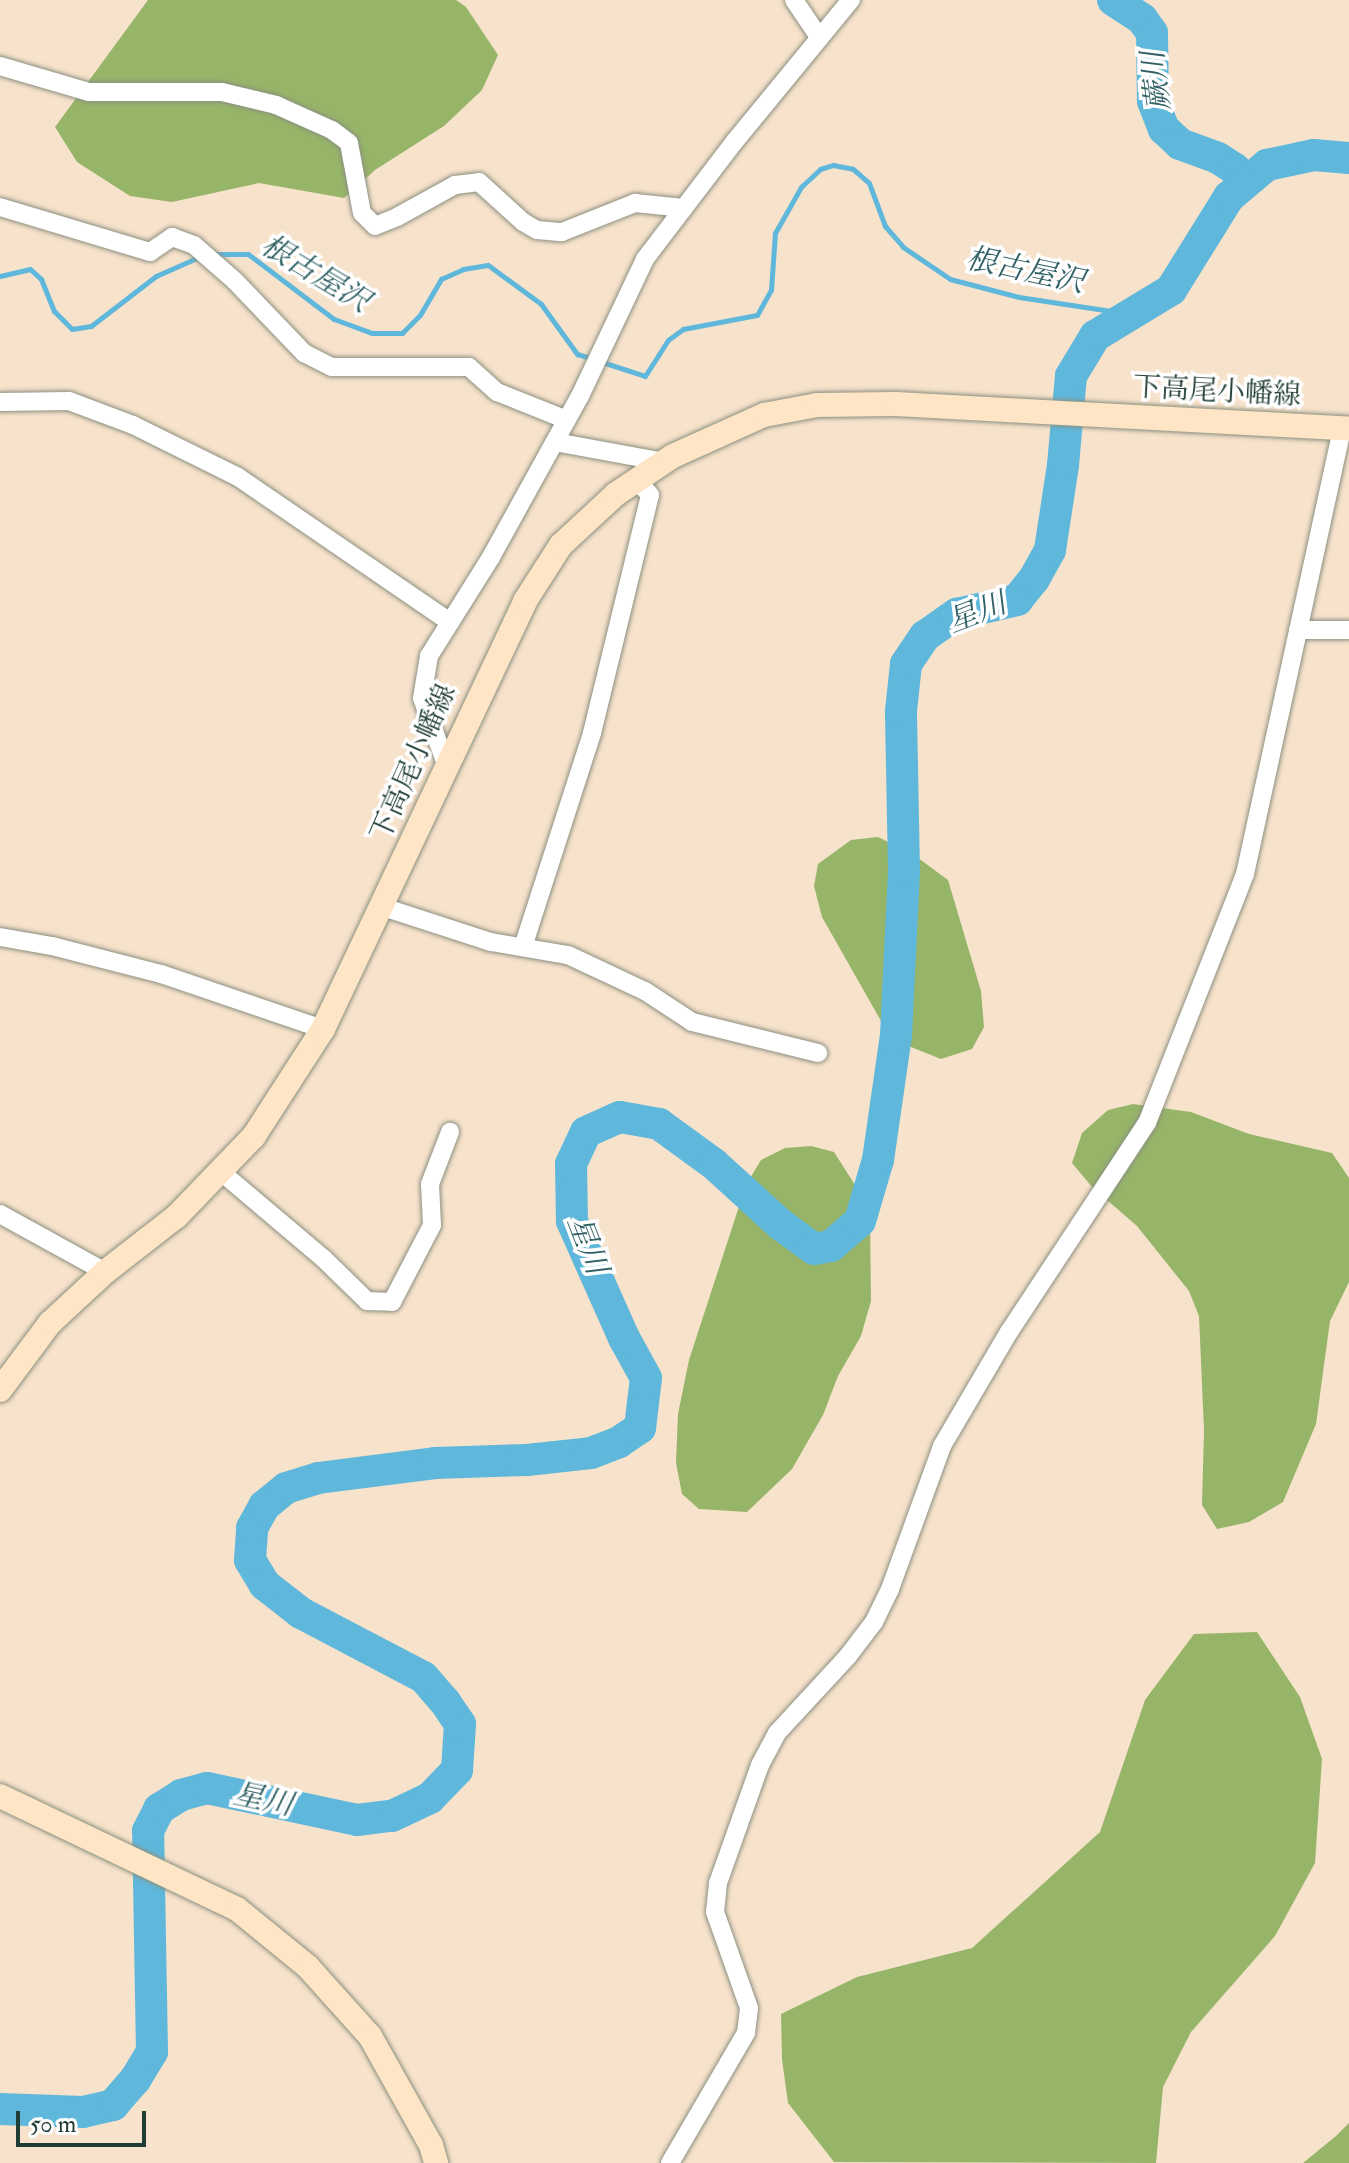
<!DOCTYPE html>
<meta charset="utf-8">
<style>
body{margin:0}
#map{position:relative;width:1349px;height:2163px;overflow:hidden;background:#f7e2cb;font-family:"IM FELL Double Pica","Noto Serif JP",serif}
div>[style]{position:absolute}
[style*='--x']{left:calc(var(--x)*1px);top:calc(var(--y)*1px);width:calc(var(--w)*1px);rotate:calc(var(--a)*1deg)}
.forest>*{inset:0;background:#97b568}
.stream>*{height:5px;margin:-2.5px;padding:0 2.5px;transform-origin:2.5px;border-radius:2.5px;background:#5fb8dc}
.river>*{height:32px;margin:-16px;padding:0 16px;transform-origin:16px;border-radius:16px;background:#5fb8dc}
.roads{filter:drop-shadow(0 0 2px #8b9080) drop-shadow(0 0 2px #8b9080)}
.street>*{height:18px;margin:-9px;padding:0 9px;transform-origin:9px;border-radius:9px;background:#fff}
.secondary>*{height:24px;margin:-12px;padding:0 12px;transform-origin:12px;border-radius:12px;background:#fde5c5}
span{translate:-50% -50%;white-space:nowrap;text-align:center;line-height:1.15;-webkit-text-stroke:7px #fff;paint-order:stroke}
.street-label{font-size:28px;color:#1f3d34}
.water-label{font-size:30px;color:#326266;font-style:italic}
.scale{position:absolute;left:16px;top:2111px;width:130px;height:36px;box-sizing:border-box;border:4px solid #1f3d34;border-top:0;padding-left:10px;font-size:24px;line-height:28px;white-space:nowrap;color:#1f3d34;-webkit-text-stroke:6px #fff;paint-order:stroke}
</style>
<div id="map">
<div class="forest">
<div style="clip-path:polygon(148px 0,456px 0,466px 7px,498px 55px,482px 90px,444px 126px,375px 170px,344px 198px,259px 183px,172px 202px,130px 196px,77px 162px,55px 127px)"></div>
<div style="clip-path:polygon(878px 837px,914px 855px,948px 880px,981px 991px,984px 1027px,972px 1049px,941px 1059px,911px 1047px,881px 1021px,822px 917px,814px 886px,818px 864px,851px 840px)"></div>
<div style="clip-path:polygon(1133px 1104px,1191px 1112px,1249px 1134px,1332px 1153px,1349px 1178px,1349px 1282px,1330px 1321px,1316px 1424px,1283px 1502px,1249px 1522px,1217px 1529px,1202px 1505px,1204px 1430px,1199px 1316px,1189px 1291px,1137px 1226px,1092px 1187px,1072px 1163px,1082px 1133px,1108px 1110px)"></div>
<div style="clip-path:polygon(811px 1146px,834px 1152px,857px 1188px,870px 1220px,871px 1301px,861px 1336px,838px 1376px,823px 1415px,792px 1469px,747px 1512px,699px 1509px,682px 1494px,676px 1463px,678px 1414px,689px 1360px,746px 1185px,761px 1160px,785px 1148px)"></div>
<div style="clip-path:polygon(1257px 1632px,1300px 1697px,1322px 1759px,1315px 1863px,1275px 1936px,1191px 2032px,1163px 2087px,1156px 2163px,834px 2162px,788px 2103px,782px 2059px,781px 2014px,857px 1977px,972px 1948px,1100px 1832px,1145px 1700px,1194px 1634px)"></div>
<div style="clip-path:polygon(1349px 2123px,1349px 2163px,1303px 2163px,1336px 2136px)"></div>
</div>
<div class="stream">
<div style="--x:213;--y:254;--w:35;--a:0"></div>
<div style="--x:248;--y:254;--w:108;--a:37.1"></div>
<div style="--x:334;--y:319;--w:40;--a:20.2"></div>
<div style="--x:372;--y:333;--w:30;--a:0"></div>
<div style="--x:402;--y:333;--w:25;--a:-45"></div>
<div style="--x:420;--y:315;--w:42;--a:-59.7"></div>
<div style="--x:441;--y:279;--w:24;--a:-24"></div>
<div style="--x:463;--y:269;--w:25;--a:-9"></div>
<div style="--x:488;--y:265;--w:66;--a:36.3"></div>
<div style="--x:541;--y:304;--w:62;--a:54.2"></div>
<div style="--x:577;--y:354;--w:17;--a:17"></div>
<div style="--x:0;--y:276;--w:31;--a:-13"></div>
<div style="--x:30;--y:269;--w:15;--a:42"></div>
<div style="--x:41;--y:279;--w:35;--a:68"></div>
<div style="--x:54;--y:311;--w:25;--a:45"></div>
<div style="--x:72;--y:329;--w:19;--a:-9"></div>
<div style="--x:91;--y:326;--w:82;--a:-37.6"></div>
<div style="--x:156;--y:276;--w:47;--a:-23.8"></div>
<div style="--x:602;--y:362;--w:45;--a:18"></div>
<div style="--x:645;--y:376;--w:43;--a:-57.4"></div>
<div style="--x:668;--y:340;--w:19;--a:-36"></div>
<div style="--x:683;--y:329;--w:75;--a:-10.7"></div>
<div style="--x:757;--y:315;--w:29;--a:-61"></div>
<div style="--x:771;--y:290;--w:57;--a:-86"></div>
<div style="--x:775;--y:233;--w:53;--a:-60.5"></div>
<div style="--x:801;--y:187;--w:26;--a:-43"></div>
<div style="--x:820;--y:169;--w:14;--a:-17"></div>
<div style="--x:833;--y:165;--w:20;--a:11"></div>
<div style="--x:853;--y:169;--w:21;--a:41"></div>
<div style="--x:869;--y:183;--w:46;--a:69.6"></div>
<div style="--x:885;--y:226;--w:28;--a:49"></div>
<div style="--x:903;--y:247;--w:57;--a:34.2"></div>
<div style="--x:950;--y:279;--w:71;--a:14.6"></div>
<div style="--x:1019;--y:297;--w:93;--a:8.7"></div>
<div style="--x:1111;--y:311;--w:15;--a:32"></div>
</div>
<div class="river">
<div style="--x:1113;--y:0;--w:35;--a:33"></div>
<div style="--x:1142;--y:19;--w:17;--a:54"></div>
<div style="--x:1152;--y:33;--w:68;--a:89.2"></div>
<div style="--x:1153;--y:101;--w:30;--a:69"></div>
<div style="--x:1164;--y:129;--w:22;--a:43"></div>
<div style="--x:1180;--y:144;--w:40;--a:20.2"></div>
<div style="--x:1218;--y:158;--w:20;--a:33"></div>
<div style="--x:1235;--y:169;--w:17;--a:57"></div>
<div style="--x:0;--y:2109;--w:83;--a:2.1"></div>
<div style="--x:83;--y:2112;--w:31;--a:-13"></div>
<div style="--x:113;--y:2105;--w:33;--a:-49"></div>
<div style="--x:135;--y:2080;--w:33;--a:-59"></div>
<div style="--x:152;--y:2052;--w:221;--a:-91"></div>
<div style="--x:148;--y:1831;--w:25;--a:-63"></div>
<div style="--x:159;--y:1809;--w:26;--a:-32"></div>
<div style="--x:181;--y:1795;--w:27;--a:-15"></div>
<div style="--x:207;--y:1788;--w:153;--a:12"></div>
<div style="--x:357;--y:1820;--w:35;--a:-7"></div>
<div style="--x:392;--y:1816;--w:42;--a:-25.3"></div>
<div style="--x:430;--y:1798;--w:39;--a:-46"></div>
<div style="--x:457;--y:1770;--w:46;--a:-86.3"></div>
<div style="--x:460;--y:1724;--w:27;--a:-124"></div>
<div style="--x:445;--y:1702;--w:33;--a:-131"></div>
<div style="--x:423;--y:1677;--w:138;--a:-152.3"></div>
<div style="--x:301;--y:1613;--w:46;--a:-142.1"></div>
<div style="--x:265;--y:1585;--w:29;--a:-121"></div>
<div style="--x:250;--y:1560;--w:32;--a:-86"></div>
<div style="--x:252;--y:1528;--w:25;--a:-61"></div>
<div style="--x:264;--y:1506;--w:28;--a:-39"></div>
<div style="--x:286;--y:1488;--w:34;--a:-17"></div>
<div style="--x:318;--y:1478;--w:118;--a:-7.3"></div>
<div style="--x:435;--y:1463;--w:92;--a:-1.9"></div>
<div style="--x:527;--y:1460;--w:64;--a:-6.2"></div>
<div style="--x:591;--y:1453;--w:30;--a:-21"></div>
<div style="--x:619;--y:1442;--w:25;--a:-34"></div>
<div style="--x:640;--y:1428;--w:50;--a:-83.2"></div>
<div style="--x:646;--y:1378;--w:46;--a:-118.8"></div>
<div style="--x:624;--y:1338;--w:128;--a:-114"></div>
<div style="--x:572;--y:1221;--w:57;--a:-91"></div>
<div style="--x:571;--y:1164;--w:35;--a:-65"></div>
<div style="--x:586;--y:1132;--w:37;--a:-24"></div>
<div style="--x:620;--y:1117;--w:40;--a:10"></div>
<div style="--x:659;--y:1124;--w:68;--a:36"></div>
<div style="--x:714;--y:1164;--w:89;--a:42.3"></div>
<div style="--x:780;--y:1224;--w:42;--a:36.3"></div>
<div style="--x:814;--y:1249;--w:17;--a:-10"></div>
<div style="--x:831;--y:1246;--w:38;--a:-41"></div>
<div style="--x:860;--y:1221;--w:64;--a:-73.6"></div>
<div style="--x:878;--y:1160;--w:126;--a:-81.8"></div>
<div style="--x:896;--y:1035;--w:164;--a:-87.2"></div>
<div style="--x:904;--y:871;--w:160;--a:-91.1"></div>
<div style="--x:901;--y:711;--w:47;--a:-83.9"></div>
<div style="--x:906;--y:664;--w:34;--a:-56"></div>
<div style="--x:925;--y:636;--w:39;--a:-35"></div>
<div style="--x:957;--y:614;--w:62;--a:-13.1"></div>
<div style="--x:1017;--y:600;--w:27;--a:-51"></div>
<div style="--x:1034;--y:579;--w:33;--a:-61"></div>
<div style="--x:1050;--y:550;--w:86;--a:-81.3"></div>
<div style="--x:1063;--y:465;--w:89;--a:-84.9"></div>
<div style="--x:1071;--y:376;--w:47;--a:-59"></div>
<div style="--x:1095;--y:336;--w:89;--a:-31.2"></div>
<div style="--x:1171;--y:290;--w:110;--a:-58.1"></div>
<div style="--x:1229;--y:197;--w:50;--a:-40.1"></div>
<div style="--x:1267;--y:165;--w:48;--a:-12"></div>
<div style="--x:1314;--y:155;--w:35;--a:5"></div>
</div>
<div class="roads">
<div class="street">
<div style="--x:794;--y:0;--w:45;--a:56"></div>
<div style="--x:0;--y:66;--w:93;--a:16.3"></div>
<div style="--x:89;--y:92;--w:133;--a:0"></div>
<div style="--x:222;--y:92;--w:56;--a:13.5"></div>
<div style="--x:276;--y:105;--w:61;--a:24.1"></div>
<div style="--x:332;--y:130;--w:21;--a:37"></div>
<div style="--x:349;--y:143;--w:71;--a:79.5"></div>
<div style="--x:362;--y:213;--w:18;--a:45"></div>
<div style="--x:375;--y:226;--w:24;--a:-22"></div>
<div style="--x:397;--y:217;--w:66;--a:-28.9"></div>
<div style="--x:455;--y:185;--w:24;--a:-7"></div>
<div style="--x:479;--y:182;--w:59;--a:42.3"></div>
<div style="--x:523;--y:222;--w:16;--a:30"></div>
<div style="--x:537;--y:230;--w:25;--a:5"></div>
<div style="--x:562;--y:232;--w:79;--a:-21.7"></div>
<div style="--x:635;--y:203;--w:49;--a:5.8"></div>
<div style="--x:0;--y:207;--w:157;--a:16.7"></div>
<div style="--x:150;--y:252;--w:27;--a:-34"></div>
<div style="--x:172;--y:237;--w:23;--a:20"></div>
<div style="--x:194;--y:245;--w:55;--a:41.3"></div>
<div style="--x:235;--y:281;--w:100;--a:46.2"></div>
<div style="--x:304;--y:353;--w:31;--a:27"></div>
<div style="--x:332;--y:367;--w:137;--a:0"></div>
<div style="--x:469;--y:367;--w:38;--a:42"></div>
<div style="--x:497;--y:392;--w:75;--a:21.8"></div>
<div style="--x:0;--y:402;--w:69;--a:-0.8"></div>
<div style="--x:69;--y:401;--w:68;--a:20.6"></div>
<div style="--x:133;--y:425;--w:117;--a:26.3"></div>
<div style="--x:238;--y:477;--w:257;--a:34.4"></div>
<div style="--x:555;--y:442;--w:111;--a:10.4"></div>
<div style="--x:1298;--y:630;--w:51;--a:0"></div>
<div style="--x:446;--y:764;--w:70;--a:-110"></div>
<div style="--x:422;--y:698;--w:43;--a:-80.5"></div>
<div style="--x:429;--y:656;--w:117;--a:-57.9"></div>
<div style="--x:491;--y:557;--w:184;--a:-61.1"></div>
<div style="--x:580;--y:396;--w:152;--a:-64.6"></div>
<div style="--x:645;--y:259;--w:148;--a:-52.7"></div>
<div style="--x:735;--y:141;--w:183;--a:-50.6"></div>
<div style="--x:383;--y:907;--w:114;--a:18"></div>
<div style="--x:491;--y:942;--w:78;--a:9.6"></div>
<div style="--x:568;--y:955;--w:85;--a:25.1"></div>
<div style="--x:645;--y:991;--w:56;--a:33.4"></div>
<div style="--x:692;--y:1022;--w:130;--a:13.8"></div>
<div style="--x:0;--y:937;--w:53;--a:9.8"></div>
<div style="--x:52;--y:946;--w:113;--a:14.4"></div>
<div style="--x:161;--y:974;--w:171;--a:18.8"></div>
<div style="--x:523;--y:947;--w:225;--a:-72.1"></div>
<div style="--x:592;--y:733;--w:245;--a:-76.3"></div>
<div style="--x:650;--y:495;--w:20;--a:-131"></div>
<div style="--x:220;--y:1171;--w:136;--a:40.2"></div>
<div style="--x:324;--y:1259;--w:60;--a:44.3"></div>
<div style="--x:367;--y:1301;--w:25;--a:2"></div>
<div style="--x:392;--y:1302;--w:87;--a:-62.5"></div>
<div style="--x:432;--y:1225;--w:41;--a:-92.8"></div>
<div style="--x:430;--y:1184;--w:56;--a:-69"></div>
<div style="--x:0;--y:1214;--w:120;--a:28.9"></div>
<div style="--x:670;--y:2163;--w:151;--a:-59.7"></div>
<div style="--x:746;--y:2033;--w:25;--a:-83"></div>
<div style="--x:749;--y:2008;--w:102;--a:-109.5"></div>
<div style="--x:715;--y:1912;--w:29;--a:-84"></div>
<div style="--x:718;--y:1883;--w:125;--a:-70.4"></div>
<div style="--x:760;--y:1765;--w:36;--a:-62"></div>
<div style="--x:777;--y:1733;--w:105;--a:-47.3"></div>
<div style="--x:848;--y:1656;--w:43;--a:-52.6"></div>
<div style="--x:874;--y:1622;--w:37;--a:-64"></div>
<div style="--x:890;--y:1589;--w:152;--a:-70"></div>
<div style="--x:942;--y:1446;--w:132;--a:-59.6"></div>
<div style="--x:1009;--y:1332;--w:250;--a:-56.6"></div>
<div style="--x:1147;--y:1123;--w:234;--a:-68.5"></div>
<div style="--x:1233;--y:905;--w:33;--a:-69"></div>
<div style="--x:1245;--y:874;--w:455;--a:-77.7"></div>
</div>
<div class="secondary">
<div style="--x:0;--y:1390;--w:84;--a:-53.3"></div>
<div style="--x:50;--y:1323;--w:75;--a:-42.8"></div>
<div style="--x:105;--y:1272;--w:91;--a:-37.9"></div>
<div style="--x:177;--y:1216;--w:111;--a:-46.1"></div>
<div style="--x:254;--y:1136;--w:127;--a:-57.2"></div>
<div style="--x:323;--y:1029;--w:473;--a:-64.7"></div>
<div style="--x:525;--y:601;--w:67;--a:-57.3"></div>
<div style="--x:561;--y:545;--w:75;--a:-42.8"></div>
<div style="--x:616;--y:494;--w:69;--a:-33.7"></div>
<div style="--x:673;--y:456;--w:100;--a:-24.3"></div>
<div style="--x:764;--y:415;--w:54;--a:-10.7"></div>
<div style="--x:817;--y:405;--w:77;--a:-0.7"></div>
<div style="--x:894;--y:404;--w:456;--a:3.1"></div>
<div style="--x:0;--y:1796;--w:263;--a:25.5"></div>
<div style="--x:237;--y:1909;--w:92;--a:39.2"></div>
<div style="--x:308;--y:1967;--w:93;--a:48.1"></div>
<div style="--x:370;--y:2036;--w:125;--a:60.8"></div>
<div style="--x:431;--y:2145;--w:19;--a:74"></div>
</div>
</div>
<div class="street-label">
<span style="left:1217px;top:392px;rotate:3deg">下高尾小幡線</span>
<span style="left:414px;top:763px;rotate:-66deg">下高尾小幡線</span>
</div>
<div class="water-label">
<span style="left:1157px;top:81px;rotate:-97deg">蕨川</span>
<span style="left:1025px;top:271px;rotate:12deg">根古屋沢</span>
<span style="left:315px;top:274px;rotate:31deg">根古屋沢</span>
<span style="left:977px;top:613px;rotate:-21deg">星川</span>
<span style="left:587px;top:1245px;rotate:69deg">星川</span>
<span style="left:263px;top:1800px;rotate:12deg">星川</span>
</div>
<div class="scale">50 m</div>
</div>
